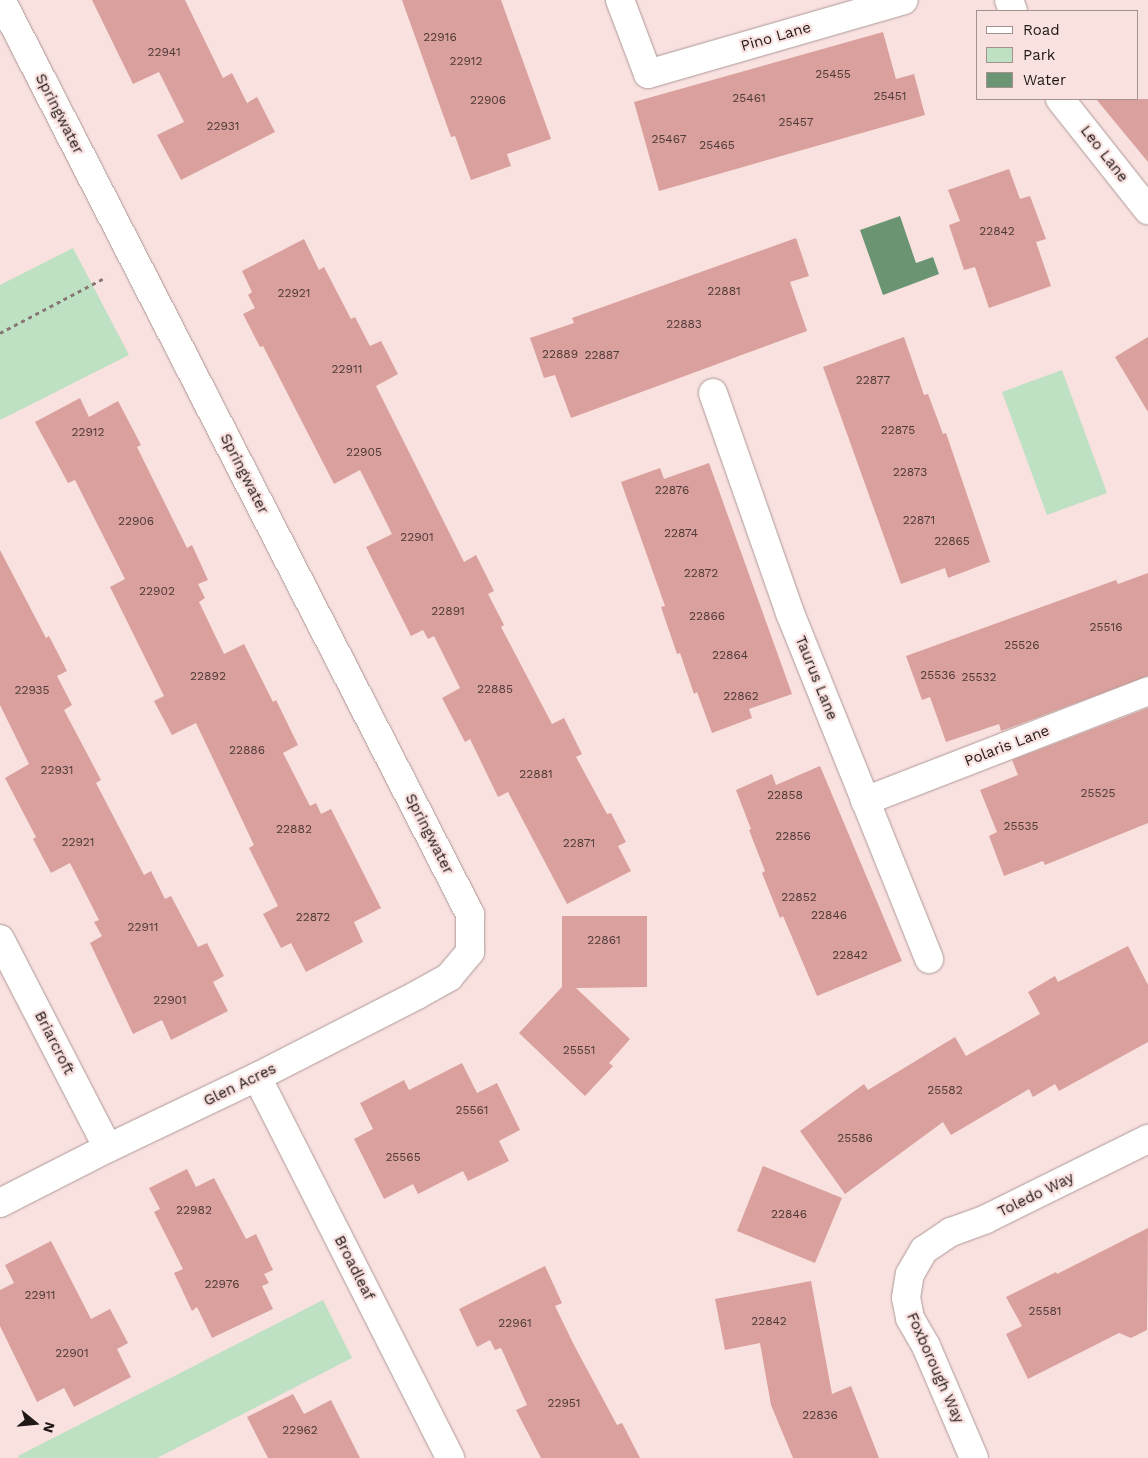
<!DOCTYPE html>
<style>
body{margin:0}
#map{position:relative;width:1148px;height:1458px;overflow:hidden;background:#f8e1df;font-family:"Work Sans",sans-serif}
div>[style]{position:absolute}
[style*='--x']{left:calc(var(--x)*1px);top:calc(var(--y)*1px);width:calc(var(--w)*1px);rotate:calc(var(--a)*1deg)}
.green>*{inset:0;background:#bee0c3}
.water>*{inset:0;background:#6b9572}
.building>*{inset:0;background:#daa09d}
.path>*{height:3px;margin-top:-1.5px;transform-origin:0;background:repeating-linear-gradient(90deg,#867776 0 4px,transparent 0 8px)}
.roads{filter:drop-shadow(0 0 1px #ae9997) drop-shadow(0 0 1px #ae9997)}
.minor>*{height:28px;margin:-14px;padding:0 14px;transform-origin:14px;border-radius:14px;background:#fff}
span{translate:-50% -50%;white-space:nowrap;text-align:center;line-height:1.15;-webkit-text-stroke:4.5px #f8e1df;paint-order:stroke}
.number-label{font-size:12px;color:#4e3a38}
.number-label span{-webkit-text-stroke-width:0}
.street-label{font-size:15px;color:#201817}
.legend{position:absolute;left:976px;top:10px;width:162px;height:90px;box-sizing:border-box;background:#f8e1df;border:1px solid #a2918f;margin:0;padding:6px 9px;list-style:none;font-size:15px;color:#201817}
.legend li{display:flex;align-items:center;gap:10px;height:25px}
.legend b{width:25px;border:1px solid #a2918f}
.north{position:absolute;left:10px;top:1398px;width:50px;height:50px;-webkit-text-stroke:4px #f8e1df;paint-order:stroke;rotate:107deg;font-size:14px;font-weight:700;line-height:20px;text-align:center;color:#201817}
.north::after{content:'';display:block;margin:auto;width:18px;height:22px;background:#201817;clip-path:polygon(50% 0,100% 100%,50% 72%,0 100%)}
</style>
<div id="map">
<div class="green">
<div style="clip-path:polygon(73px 248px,129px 355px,0 420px,0 285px)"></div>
<div style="clip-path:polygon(1062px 370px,1107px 493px,1047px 515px,1002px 392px)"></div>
<div style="clip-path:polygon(323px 1300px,352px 1358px,157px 1458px,19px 1458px,18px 1456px)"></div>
</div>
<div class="water">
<div style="clip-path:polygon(900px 216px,916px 263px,933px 257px,939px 274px,883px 295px,860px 230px)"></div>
</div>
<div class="building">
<div style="clip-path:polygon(92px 0,185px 0,223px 78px,232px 73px,247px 103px,257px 97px,275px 132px,181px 180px,157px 135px,184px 122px,159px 72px,133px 84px)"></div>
<div style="clip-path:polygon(402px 0,501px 0,551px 139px,507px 154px,511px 166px,471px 180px,455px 136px,451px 137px)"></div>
<div style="clip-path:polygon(883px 32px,896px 79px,914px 74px,925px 115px,659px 191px,634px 102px)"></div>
<div style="clip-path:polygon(1096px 99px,1148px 99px,1148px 162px)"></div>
<div style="clip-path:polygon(1009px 169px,1020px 199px,1030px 196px,1046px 239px,1036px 242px,1051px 286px,989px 308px,975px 267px,964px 270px,949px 225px,960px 221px,948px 190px)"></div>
<div style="clip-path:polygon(796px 238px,809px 276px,790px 282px,807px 331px,571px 418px,555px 375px,544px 378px,530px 338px,574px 323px,572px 318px)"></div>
<div style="clip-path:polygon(304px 239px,319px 270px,324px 267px,351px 319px,355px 317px,370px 346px,381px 341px,398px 374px,376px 386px,464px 562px,476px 555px,494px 591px,488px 594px,504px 625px,501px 627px,552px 724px,564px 718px,582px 754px,576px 757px,607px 814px,611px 813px,626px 842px,618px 846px,631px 871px,567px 904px,508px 792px,498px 797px,470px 739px,465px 742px,442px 698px,460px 688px,434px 636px,428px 639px,423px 630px,411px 636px,366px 547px,392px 534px,360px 470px,334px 484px,263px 346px,260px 347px,243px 314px,255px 308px,248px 295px,252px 292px,242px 271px)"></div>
<div style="clip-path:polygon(904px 337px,924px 395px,928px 394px,943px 434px,946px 433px,990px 562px,948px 578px,945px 568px,901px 584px,823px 367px)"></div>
<div style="clip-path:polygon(1148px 337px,1148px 412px,1115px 357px)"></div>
<div style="clip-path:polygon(80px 398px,89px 417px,118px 401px,141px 445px,137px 447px,187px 548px,192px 545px,208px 580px,198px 584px,205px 598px,199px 602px,224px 654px,244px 644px,273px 702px,276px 700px,298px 745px,283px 753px,310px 806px,316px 803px,321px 814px,331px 809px,381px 908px,354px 922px,363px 942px,306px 972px,291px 943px,281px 948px,263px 914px,278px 906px,249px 848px,254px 845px,196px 723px,172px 735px,154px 701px,164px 696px,110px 587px,125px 579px,75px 480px,68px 483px,35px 422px)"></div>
<div style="clip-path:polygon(709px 463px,792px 694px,749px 709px,752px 718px,712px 733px,697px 692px,694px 694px,680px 653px,677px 654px,661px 607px,665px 606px,621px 482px,660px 468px,664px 479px)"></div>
<div style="clip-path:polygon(0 550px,46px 638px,49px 636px,67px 671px,57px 676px,72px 705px,64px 710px,101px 780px,96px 783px,144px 875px,151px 871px,165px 899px,171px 896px,198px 947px,207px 943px,224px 976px,213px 982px,228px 1011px,171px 1040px,162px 1020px,133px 1034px,90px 943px,102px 936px,94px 922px,99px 920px,70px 863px,51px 873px,33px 839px,36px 837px,5px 778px,29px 764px,0 705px)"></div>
<div style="clip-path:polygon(1148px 573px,1148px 676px,1001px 731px,999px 724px,946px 742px,930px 697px,922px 700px,906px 656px,1116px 580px,1118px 584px)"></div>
<div style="clip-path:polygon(1148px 708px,1148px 823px,1045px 865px,1043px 861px,1004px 876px,989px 836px,997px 832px,980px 790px,1018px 775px,1012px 760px)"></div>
<div style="clip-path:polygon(820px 766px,902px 961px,817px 996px,783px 916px,780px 918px,762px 873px,765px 871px,749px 830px,751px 829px,736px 790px,772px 774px,776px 785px)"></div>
<div style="clip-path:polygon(562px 916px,647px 916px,647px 987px,576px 988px,630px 1039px,609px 1063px,613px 1066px,585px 1096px,519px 1033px,562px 987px)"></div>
<div style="clip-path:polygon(1128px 946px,1148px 985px,1148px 1042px,1059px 1091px,1055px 1084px,1033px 1097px,1029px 1089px,951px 1135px,943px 1122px,845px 1194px,800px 1131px,864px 1084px,868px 1090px,955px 1037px,966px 1056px,1040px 1014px,1028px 992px,1055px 976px,1058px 982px)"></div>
<div style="clip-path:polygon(462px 1063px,477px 1093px,497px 1083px,520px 1130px,499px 1141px,509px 1161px,468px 1181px,463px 1171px,418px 1194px,413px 1184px,384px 1199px,354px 1139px,373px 1129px,360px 1103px,404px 1080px,409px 1090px)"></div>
<div style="clip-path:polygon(763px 1166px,842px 1198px,815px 1263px,737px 1231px)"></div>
<div style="clip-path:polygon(187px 1169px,196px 1187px,214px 1178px,246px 1239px,256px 1234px,273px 1270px,264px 1274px,269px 1283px,262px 1286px,273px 1309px,212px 1338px,197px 1307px,192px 1311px,174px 1273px,183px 1269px,154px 1212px,160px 1209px,149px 1188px)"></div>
<div style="clip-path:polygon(1148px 1228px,1147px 1330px,1131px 1338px,1119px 1333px,1028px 1379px,1006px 1334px,1022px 1326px,1006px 1297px,1056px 1272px,1057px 1274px)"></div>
<div style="clip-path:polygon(51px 1241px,91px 1319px,110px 1309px,128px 1343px,117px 1349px,131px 1377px,74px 1407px,64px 1388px,37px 1402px,0 1326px,0 1290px,14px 1283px,5px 1265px)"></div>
<div style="clip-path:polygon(545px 1266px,562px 1303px,555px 1306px,575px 1347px,617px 1425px,622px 1423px,640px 1458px,541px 1458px,516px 1410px,527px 1405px,501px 1348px,495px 1350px,490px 1340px,477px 1347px,459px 1309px)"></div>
<div style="clip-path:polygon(811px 1281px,832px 1394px,851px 1386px,879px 1458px,793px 1458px,771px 1405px,760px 1343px,725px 1350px,715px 1299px)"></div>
<div style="clip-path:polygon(293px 1394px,304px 1414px,331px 1400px,360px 1458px,268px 1458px,247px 1417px)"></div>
</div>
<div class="path">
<div style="--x:0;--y:333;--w:120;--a:-27.8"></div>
</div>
<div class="roads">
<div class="minor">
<div style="--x:620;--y:0;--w:79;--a:69.3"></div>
<div style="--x:648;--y:74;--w:266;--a:-16.1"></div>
<div style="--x:1009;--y:0;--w:12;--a:70"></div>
<div style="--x:1060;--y:99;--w:142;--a:51.6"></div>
<div style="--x:713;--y:393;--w:233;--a:70.7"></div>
<div style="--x:790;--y:613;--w:373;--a:68.1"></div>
<div style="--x:865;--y:801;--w:304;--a:-21.2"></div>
<div style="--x:0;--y:939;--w:235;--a:62.7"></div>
<div style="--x:257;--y:1077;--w:427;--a:63.1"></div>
<div style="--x:0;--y:1203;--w:121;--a:-27"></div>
<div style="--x:108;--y:1148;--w:165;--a:-25.5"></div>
<div style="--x:257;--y:1077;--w:180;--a:-27.1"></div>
<div style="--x:417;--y:995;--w:37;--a:-29"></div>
<div style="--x:449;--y:977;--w:33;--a:-50"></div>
<div style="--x:470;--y:952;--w:38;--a:-90"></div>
<div style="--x:470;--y:914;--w:1027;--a:-117.16"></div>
<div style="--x:974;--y:1458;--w:122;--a:-113.2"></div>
<div style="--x:926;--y:1346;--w:32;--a:-120"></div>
<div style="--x:910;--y:1318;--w:20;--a:-101"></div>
<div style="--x:906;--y:1298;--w:24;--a:-81"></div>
<div style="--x:910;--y:1274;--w:28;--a:-60"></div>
<div style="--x:924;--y:1250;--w:32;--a:-34"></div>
<div style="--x:951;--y:1232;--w:37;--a:-20"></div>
<div style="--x:986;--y:1219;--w:181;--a:-26.3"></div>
</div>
</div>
<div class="number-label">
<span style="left:440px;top:38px">22916</span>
<span style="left:164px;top:53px">22941</span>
<span style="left:466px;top:62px">22912</span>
<span style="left:833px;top:75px">25455</span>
<span style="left:890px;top:97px">25451</span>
<span style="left:749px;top:99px">25461</span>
<span style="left:488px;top:101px">22906</span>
<span style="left:796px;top:123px">25457</span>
<span style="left:223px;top:127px">22931</span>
<span style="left:669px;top:140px">25467</span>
<span style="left:717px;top:146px">25465</span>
<span style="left:997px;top:232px">22842</span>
<span style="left:724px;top:292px">22881</span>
<span style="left:294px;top:294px">22921</span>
<span style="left:684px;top:325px">22883</span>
<span style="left:560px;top:355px">22889</span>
<span style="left:602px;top:356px">22887</span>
<span style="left:347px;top:370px">22911</span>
<span style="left:873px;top:381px">22877</span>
<span style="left:898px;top:431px">22875</span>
<span style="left:88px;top:433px">22912</span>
<span style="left:364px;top:453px">22905</span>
<span style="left:910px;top:473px">22873</span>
<span style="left:672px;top:491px">22876</span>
<span style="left:919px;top:521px">22871</span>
<span style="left:136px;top:522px">22906</span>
<span style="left:681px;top:534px">22874</span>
<span style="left:417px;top:538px">22901</span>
<span style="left:952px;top:542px">22865</span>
<span style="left:701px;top:574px">22872</span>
<span style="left:157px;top:592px">22902</span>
<span style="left:448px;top:612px">22891</span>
<span style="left:707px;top:617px">22866</span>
<span style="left:1106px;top:628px">25516</span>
<span style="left:1022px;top:646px">25526</span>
<span style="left:730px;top:656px">22864</span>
<span style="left:938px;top:676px">25536</span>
<span style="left:208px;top:677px">22892</span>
<span style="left:979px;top:678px">25532</span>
<span style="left:495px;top:690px">22885</span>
<span style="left:32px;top:691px">22935</span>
<span style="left:741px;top:697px">22862</span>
<span style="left:247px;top:751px">22886</span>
<span style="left:57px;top:771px">22931</span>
<span style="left:536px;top:775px">22881</span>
<span style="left:1098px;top:794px">25525</span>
<span style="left:785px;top:796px">22858</span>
<span style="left:1021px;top:827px">25535</span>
<span style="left:294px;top:830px">22882</span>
<span style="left:793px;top:837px">22856</span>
<span style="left:78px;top:843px">22921</span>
<span style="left:579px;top:844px">22871</span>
<span style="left:799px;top:898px">22852</span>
<span style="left:829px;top:916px">22846</span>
<span style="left:313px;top:918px">22872</span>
<span style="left:143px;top:928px">22911</span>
<span style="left:604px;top:941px">22861</span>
<span style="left:850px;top:956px">22842</span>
<span style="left:170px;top:1001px">22901</span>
<span style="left:579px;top:1051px">25551</span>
<span style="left:945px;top:1091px">25582</span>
<span style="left:472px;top:1111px">25561</span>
<span style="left:855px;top:1139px">25586</span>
<span style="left:403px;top:1158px">25565</span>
<span style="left:194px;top:1211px">22982</span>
<span style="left:789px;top:1215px">22846</span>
<span style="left:222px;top:1285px">22976</span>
<span style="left:40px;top:1296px">22911</span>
<span style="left:1045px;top:1312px">25581</span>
<span style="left:769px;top:1322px">22842</span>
<span style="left:515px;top:1324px">22961</span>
<span style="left:72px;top:1354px">22901</span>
<span style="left:564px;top:1404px">22951</span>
<span style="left:820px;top:1416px">22836</span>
<span style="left:300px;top:1431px">22962</span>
</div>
<div class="street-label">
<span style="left:776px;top:37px;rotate:-16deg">Pino Lane</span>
<span style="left:59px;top:114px;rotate:63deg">Springwater</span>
<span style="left:1104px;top:154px;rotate:52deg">Leo Lane</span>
<span style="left:244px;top:474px;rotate:63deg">Springwater</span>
<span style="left:816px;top:678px;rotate:68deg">Taurus Lane</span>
<span style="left:1007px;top:746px;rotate:-21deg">Polaris Lane</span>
<span style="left:429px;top:834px;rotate:63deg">Springwater</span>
<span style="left:54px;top:1043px;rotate:63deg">Briarcroft</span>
<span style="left:240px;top:1085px;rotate:-26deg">Glen Acres</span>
<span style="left:1036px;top:1195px;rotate:-26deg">Toledo Way</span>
<span style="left:354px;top:1268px;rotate:63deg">Broadleaf</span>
<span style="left:935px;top:1368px;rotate:66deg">Foxborough Way</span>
</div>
<ul class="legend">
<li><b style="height:6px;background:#fff"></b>Road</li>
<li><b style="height:14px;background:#bee0c3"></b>Park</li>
<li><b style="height:14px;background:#6b9572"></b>Water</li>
</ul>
<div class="north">N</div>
</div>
